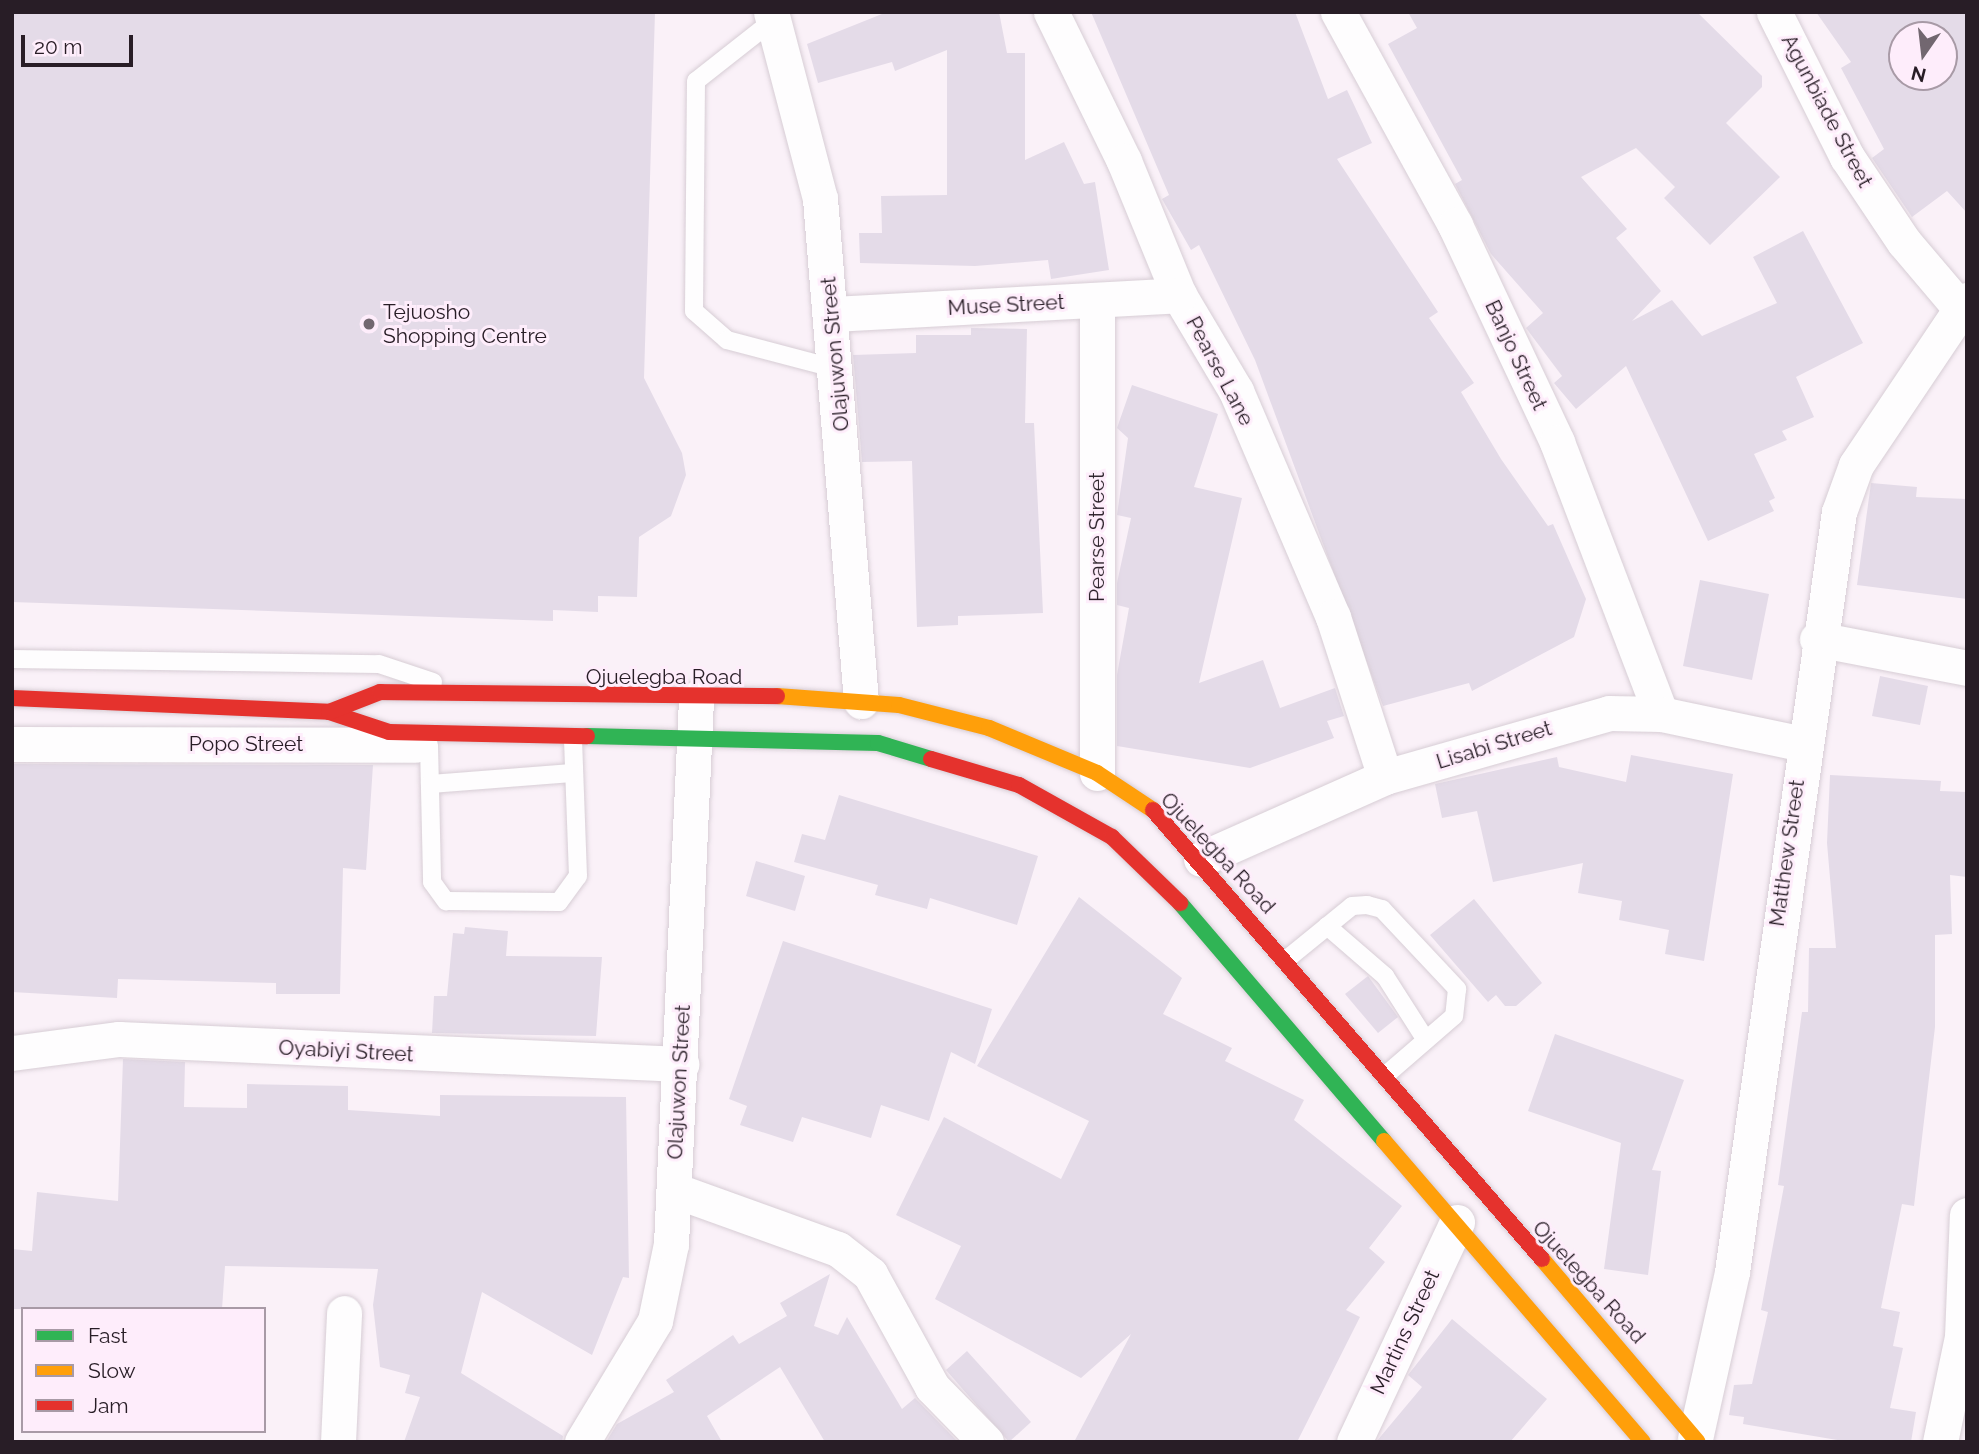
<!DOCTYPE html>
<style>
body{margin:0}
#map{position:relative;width:1979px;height:1454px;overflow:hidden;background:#faf1f8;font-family:Raleway,sans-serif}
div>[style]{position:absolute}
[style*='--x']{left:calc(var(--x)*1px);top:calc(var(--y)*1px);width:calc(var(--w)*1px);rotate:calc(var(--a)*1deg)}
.building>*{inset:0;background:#e4dbe8}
.roads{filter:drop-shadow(0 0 2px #d7cdd5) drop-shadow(0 0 2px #d7cdd5)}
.lane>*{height:18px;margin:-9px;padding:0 9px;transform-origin:9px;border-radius:9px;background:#fefdfe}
.street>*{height:35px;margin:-17.5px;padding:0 17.5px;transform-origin:17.5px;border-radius:17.5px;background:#fefdfe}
.fast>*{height:16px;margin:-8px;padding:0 8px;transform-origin:8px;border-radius:8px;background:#30b455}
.slow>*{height:16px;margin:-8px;padding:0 8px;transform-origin:8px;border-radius:8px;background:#ff9f0a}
.jam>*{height:16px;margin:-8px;padding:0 8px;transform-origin:8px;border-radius:8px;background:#e5322d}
.dots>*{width:19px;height:19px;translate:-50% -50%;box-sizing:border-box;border:4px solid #feedfb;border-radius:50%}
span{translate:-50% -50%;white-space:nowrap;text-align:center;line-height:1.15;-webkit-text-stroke:6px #feedfb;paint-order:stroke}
.street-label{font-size:21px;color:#281d26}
.poi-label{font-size:21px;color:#281d26}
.left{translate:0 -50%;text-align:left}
.frame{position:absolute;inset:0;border:14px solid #281d26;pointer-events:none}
.legend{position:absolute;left:21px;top:1307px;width:245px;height:126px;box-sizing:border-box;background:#feedfb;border:2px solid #a89aa6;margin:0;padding:9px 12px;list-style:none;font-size:21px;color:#281d26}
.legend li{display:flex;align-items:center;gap:14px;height:35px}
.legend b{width:35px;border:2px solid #a89aa6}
.north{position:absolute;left:1888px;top:21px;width:70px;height:70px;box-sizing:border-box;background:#feedfb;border:2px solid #a89aa6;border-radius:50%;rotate:194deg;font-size:19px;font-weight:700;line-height:28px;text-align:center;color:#281d26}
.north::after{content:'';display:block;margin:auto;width:24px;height:32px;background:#726770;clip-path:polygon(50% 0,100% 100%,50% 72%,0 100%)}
.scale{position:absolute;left:21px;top:35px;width:112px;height:32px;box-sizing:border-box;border:4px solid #281d26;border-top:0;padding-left:9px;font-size:21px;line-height:24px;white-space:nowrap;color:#281d26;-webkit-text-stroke:5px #feedfb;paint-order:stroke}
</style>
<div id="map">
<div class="building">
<div style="clip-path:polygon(12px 12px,655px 12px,644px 378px,682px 453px,686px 475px,671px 516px,639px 537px,637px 597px,598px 596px,598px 612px,553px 610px,553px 621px,12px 602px)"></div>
<div style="clip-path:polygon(887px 12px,999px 12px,1007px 53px,1025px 53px,1025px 160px,1064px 142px,1084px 184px,1095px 182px,1109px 270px,1051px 279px,1048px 260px,975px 266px,860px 263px,859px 233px,882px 233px,881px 196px,947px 195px,947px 50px,895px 71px,892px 62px,818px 83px,807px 44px)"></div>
<div style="clip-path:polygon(1091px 12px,1295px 12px,1328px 99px,1347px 90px,1372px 143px,1337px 159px,1438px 312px,1429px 318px,1474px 383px,1461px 392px,1501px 459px,1548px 526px,1553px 524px,1586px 599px,1574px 637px,1472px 691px,1469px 683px,1383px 706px,1255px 360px,1199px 245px,1191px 250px,1162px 199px,1169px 195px)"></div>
<div style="clip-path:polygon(1408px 12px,1697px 12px,1762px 76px,1762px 87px,1726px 123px,1780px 177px,1710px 245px,1664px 198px,1675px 187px,1636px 148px,1581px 177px,1627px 229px,1616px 238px,1661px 291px,1632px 321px,1672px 300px,1702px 336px,1777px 303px,1753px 257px,1803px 231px,1863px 343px,1796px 377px,1814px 417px,1782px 431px,1787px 440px,1754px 454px,1775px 498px,1769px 501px,1774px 511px,1708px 541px,1626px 366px,1576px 409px,1554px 383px,1562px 376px,1526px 328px,1543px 313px,1491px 254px,1455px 184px,1462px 180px,1388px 44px,1417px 28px)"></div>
<div style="clip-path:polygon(evenodd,1816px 12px,1967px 12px,1967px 213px,1947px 191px,1912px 217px,1872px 158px,1884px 149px,1841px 68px,1851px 62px,1816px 12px,1902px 35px,1944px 35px,1944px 77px,1902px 77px,1902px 35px)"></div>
<div style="clip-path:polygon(971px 328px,1027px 329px,1025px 423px,1034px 423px,1043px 613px,958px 616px,958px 625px,917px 627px,912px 461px,862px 462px,853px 355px,916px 353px,916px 335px,971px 335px)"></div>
<div style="clip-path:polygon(1132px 385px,1218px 414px,1194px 487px,1242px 498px,1199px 683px,1263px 660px,1280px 708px,1335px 688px,1344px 716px,1327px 721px,1334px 738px,1250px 768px,1117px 746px,1117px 675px,1129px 608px,1117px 605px,1117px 583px,1131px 518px,1117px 515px,1128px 438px,1117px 428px)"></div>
<div style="clip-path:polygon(1871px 483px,1917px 487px,1916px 497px,1967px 499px,1967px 599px,1857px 585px)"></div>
<div style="clip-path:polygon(1700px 580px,1769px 594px,1752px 680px,1683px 666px)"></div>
<div style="clip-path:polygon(1880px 676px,1928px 686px,1920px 725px,1872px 716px)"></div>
<div style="clip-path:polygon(1631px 755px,1733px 774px,1704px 961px,1665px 954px,1669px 930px,1619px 920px,1622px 901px,1578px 893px,1583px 863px,1493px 882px,1477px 811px,1442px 818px,1435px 784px,1557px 757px,1559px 767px,1626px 782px)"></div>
<div style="clip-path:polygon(12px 764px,373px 765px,366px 870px,343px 868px,340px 994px,276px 994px,276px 983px,118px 979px,117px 998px,12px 992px)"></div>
<div style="clip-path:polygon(1830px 775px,1941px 781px,1940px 791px,1967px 792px,1967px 877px,1950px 875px,1952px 934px,1935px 935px,1935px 1027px,1914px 1206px,1902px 1204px,1881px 1308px,1900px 1312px,1893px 1346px,1903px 1348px,1890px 1408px,1916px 1412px,1911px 1442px,1849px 1442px,1743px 1424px,1744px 1417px,1729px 1415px,1734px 1385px,1752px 1384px,1768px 1312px,1761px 1310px,1784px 1186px,1778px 1185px,1802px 1012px,1808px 1012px,1809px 948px,1836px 948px,1827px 843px)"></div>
<div style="clip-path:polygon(839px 795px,1038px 856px,1017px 925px,930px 898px,927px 909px,875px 895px,878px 885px,794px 862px,802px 834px,825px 840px)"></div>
<div style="clip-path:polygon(756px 861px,805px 876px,795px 911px,746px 896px)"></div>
<div style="clip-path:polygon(1079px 897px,1182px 978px,1163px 1014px,1232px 1048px,1225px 1061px,1304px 1100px,1294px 1120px,1402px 1206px,1369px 1248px,1385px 1262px,1346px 1310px,1360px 1317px,1297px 1442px,1074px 1442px,1131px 1334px,1081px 1378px,935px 1299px,961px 1246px,896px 1215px,944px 1117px,1061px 1179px,1089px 1121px,977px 1066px)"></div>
<div style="clip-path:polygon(1474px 899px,1542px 983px,1516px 1006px,1505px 1006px,1496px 995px,1488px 1002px,1430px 935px)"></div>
<div style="clip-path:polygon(465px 927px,508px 931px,506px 956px,602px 957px,596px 1036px,432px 1033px,434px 996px,447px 996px,453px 933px,464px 934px)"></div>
<div style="clip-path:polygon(783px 941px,992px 1009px,975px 1064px,951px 1052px,929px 1121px,881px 1105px,871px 1138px,802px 1117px,793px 1142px,740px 1125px,747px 1106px,729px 1099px)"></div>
<div style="clip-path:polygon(1368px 976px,1398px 1017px,1378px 1033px,1345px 994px)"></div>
<div style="clip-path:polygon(1555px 1034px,1684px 1080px,1652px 1170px,1661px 1171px,1648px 1275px,1604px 1269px,1621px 1143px,1528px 1111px)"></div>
<div style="clip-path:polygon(123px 1059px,185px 1062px,184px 1107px,247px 1108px,247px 1084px,348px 1086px,348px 1110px,440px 1116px,440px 1095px,626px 1097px,629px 1278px,623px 1277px,592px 1355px,482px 1292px,461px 1373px,563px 1436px,562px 1442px,404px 1442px,420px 1397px,405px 1393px,410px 1375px,380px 1367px,373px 1305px,378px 1269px,225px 1266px,222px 1309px,12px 1309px,12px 1249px,32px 1251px,37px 1192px,118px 1201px)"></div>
<div style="clip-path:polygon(830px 1274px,814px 1326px,838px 1335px,847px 1317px,902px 1409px,915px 1398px,958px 1442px,825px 1442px,780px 1367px,707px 1416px,722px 1442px,606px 1442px,617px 1424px,674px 1392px,666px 1380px,733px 1335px,739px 1344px,787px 1316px,780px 1303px)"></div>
<div style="clip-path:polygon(1452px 1319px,1547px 1399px,1510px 1442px,1376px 1442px,1422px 1387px,1408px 1375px)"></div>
<div style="clip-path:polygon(967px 1351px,1031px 1422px,1009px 1442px,946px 1370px)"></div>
</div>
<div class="roads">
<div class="lane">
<div style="--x:771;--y:22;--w:95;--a:141.8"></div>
<div style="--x:696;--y:81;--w:230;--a:90.5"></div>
<div style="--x:694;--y:311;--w:44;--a:41.3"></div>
<div style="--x:727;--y:340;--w:114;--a:14.8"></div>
<div style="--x:12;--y:659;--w:367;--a:0.8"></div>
<div style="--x:379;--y:664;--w:57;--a:18.4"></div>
<div style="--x:429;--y:745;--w:137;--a:88.7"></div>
<div style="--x:432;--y:882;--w:24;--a:54"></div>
<div style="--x:446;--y:901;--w:113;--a:0.5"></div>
<div style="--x:559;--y:902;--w:32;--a:-54"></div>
<div style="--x:578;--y:876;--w:139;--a:-92.1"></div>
<div style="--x:430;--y:784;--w:143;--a:-4.4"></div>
<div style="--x:1327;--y:926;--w:77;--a:40.8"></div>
<div style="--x:1385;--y:976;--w:76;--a:57.4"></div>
<div style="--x:1287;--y:959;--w:84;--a:-39.2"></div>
<div style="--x:1352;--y:906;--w:15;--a:-4"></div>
<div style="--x:1367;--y:905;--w:16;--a:15"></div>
<div style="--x:1382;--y:909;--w:110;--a:46.8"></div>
<div style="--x:1457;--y:989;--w:27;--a:96"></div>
<div style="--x:1454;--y:1016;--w:90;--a:139.1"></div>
</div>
<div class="street">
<div style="--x:771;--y:12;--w:193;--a:75.3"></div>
<div style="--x:820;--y:199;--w:504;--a:85.33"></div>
<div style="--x:1051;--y:12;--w:166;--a:63.9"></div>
<div style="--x:1124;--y:161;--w:145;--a:67.7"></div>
<div style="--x:1179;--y:295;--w:112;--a:59.3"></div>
<div style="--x:1236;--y:391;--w:246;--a:66.8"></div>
<div style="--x:1333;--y:617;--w:168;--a:72"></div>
<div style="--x:1338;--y:12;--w:243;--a:61.2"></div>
<div style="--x:1455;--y:225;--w:240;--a:64.8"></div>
<div style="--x:1557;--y:442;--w:291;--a:69.1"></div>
<div style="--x:1774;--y:12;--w:162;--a:63.3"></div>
<div style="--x:1847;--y:157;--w:102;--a:56.2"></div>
<div style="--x:1904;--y:242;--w:87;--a:49.7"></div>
<div style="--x:832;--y:314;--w:348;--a:-3.1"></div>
<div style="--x:1817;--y:639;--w:153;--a:10.9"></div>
<div style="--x:12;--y:744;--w:403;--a:0.1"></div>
<div style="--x:1097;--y:773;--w:472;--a:-90"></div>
<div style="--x:1201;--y:859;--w:201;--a:-24"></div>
<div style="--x:1385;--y:777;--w:233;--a:-15.9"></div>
<div style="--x:1609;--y:713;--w:52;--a:1.1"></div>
<div style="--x:1661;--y:714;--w:145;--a:11.9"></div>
<div style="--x:12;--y:1053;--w:108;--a:-7.5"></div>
<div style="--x:119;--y:1039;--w:563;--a:2.55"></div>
<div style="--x:674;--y:1190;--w:174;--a:19.8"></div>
<div style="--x:838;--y:1249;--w:41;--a:38"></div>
<div style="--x:870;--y:1274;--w:129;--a:61.2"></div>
<div style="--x:932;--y:1387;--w:77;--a:45.5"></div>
<div style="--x:1695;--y:1439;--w:171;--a:-77.5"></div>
<div style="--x:1732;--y:1272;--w:767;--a:-81.99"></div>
<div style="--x:1839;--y:512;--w:50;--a:-70.1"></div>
<div style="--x:1856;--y:465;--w:199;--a:-56.1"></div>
<div style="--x:338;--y:1442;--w:129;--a:-87.3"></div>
<div style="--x:582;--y:1442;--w:141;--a:-58.9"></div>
<div style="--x:655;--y:1321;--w:79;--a:-78.3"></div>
<div style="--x:671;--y:1244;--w:546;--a:-87.37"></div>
<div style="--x:1354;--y:1442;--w:243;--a:-64.9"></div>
<div style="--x:1940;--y:1442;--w:107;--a:-78.2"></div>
<div style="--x:1962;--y:1337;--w:122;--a:-87.7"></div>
</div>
<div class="fast">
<div style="--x:587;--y:736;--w:291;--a:1.4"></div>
<div style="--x:878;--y:743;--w:55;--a:16.8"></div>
<div style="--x:1180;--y:903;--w:313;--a:49.4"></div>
</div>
<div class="slow">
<div style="--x:777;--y:696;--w:122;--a:4.2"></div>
<div style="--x:899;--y:705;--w:93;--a:14.3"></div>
<div style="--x:989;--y:728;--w:117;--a:22.6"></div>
<div style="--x:1097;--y:773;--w:67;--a:33.5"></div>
<div style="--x:1384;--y:1141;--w:397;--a:49.3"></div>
<div style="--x:1542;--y:1259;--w:240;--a:49.6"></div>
</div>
<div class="jam">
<div style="--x:12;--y:698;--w:317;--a:2.5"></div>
<div style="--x:329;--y:712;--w:63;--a:18.4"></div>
<div style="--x:389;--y:732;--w:198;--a:1.2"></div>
<div style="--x:329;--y:712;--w:55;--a:-21.4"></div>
<div style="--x:380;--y:692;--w:397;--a:0.6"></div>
<div style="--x:931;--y:759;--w:92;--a:16.5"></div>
<div style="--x:1019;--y:785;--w:107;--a:29.2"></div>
<div style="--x:1112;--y:837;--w:95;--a:44.1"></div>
<div style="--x:1153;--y:810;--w:594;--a:49.1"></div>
</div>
</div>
<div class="dots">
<div style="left:369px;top:324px;background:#726770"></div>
</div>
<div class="street-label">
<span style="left:1827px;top:111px;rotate:62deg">Agunbiade Street</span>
<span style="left:1006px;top:305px;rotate:-3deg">Muse Street</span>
<span style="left:835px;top:354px;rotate:-95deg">Olajuwon Street</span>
<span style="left:1516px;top:355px;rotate:65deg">Banjo Street</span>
<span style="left:1220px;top:371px;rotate:62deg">Pearse Lane</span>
<span style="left:1097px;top:537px;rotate:-90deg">Pearse Street</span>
<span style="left:664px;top:677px">Ojuelegba Road</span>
<span style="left:246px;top:744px">Popo Street</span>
<span style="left:1494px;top:745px;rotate:-17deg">Lisabi Street</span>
<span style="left:1218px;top:853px;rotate:47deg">Ojuelegba Road</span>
<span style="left:1787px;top:853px;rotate:-82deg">Matthew Street</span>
<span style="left:346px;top:1051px;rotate:3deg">Oyabiyi Street</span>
<span style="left:679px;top:1082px;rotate:-87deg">Olajuwon Street</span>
<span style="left:1589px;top:1282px;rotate:48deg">Ojuelegba Road</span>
<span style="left:1405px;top:1332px;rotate:-65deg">Martins Street</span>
</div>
<div class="poi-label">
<span class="left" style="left:383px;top:324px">Tejuosho<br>Shopping Centre</span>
</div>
<div class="frame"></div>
<ul class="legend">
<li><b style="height:9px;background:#30b455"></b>Fast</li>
<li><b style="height:9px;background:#ff9f0a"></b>Slow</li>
<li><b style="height:9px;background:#e5322d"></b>Jam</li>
</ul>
<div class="north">N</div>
<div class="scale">20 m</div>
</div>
